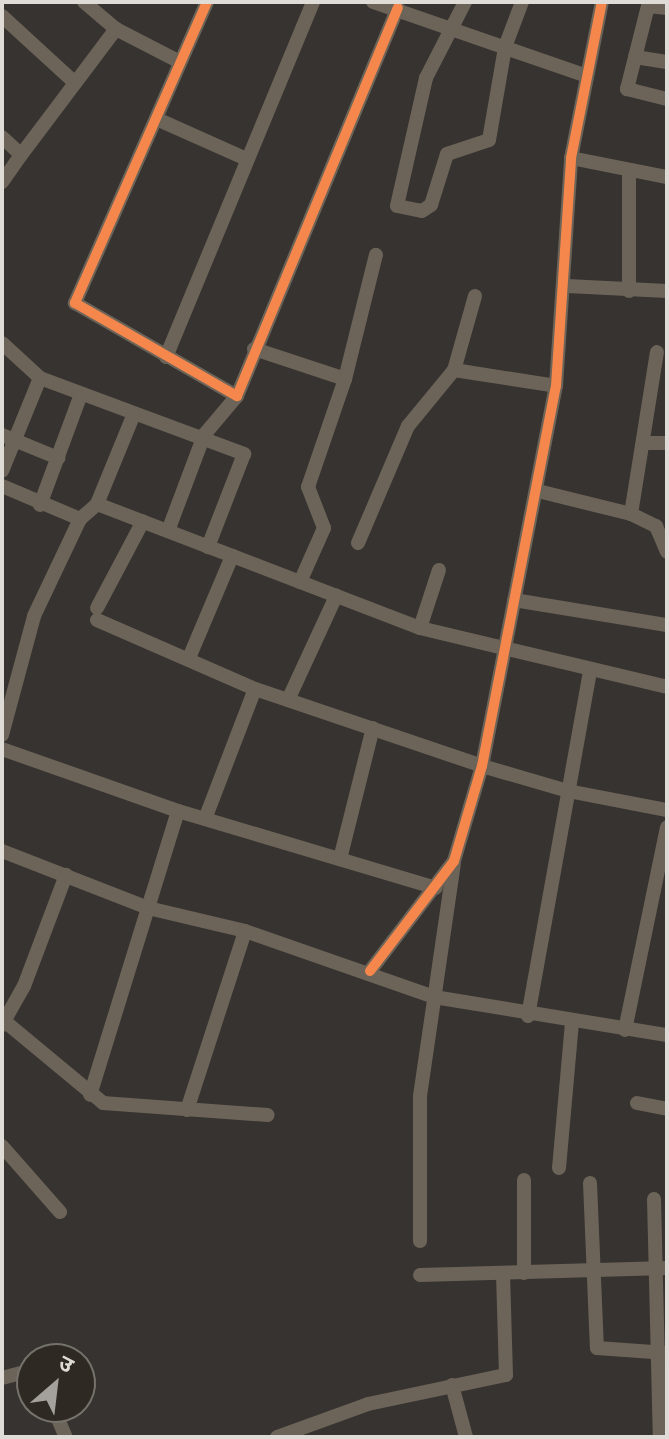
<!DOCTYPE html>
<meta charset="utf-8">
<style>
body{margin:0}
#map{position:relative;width:669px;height:1439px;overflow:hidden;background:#363330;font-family:"PT Sans Narrow","Noto Sans Devanagari",sans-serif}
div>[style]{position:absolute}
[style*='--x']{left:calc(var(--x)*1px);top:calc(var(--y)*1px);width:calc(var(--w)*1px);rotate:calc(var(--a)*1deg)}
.minor>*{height:14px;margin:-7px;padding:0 7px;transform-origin:7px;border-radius:7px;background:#6c6458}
.cycleway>*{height:10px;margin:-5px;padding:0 5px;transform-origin:5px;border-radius:5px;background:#f5874c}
span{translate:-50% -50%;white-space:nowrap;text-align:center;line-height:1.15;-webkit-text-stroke:6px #2e2a23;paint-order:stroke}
.frame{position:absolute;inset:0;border:4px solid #dfdcd8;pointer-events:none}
.north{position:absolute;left:16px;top:1343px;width:80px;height:80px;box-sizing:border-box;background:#2e2a23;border:2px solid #75716b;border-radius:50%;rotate:28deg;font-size:22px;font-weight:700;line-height:32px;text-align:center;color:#dfdcd8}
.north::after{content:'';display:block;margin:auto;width:28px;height:36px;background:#a4a19d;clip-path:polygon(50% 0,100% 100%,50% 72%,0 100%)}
</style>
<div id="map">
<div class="minor">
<div style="--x:84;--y:2;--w:42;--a:40.2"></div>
<div style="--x:116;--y:29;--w:72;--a:27.3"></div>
<div style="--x:207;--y:2;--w:329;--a:113.7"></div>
<div style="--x:75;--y:303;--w:187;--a:29.9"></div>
<div style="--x:237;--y:396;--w:420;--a:-67.5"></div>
<div style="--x:373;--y:2;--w:223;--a:19.1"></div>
<div style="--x:465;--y:2;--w:85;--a:117.2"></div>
<div style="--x:426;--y:78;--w:131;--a:102.8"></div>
<div style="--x:397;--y:206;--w:25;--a:11"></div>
<div style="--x:422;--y:211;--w:11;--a:-34"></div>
<div style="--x:431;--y:205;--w:53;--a:-72.6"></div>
<div style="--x:447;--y:154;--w:44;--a:-18.4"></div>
<div style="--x:489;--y:140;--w:94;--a:-80.2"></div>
<div style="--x:505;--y:47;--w:48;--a:-69.3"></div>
<div style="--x:649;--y:2;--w:90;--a:104.2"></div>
<div style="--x:627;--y:89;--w:41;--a:14"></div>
<div style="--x:648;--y:6;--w:19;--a:6"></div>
<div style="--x:2;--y:16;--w:99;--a:42.5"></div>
<div style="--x:635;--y:57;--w:32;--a:9"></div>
<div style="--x:159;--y:120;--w:93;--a:24.1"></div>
<div style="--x:2;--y:137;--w:26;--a:43"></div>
<div style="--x:21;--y:155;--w:33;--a:125"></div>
<div style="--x:21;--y:155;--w:158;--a:-53"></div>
<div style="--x:571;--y:158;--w:98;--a:11.2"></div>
<div style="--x:629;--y:170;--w:121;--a:90"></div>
<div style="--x:567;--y:286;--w:100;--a:2.9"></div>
<div style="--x:475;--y:296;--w:77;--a:105.8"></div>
<div style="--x:454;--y:370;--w:103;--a:8.9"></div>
<div style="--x:2;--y:343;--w:52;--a:42.6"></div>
<div style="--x:40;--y:378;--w:100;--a:112.2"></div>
<div style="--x:254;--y:349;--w:96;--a:18.2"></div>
<div style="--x:345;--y:379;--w:128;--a:-76"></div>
<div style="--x:166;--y:357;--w:384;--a:-67.5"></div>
<div style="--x:40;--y:378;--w:218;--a:20.4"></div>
<div style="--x:244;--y:454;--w:100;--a:111.2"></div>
<div style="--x:2;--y:435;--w:61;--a:22.3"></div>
<div style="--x:643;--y:443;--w:24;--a:0"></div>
<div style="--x:2;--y:486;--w:85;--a:22.9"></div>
<div style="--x:80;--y:519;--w:23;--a:-41"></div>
<div style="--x:97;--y:504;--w:346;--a:21"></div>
<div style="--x:420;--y:628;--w:254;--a:13.4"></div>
<div style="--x:538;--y:491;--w:96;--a:13.9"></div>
<div style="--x:631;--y:514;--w:164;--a:-80.9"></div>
<div style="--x:97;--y:504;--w:97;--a:-67.7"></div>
<div style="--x:40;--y:505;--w:115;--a:-69.7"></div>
<div style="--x:631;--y:514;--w:28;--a:26"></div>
<div style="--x:656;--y:526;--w:28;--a:67"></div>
<div style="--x:168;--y:531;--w:103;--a:-69.4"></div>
<div style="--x:204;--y:435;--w:51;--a:-49.8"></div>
<div style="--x:358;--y:543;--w:127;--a:-66.9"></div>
<div style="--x:408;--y:426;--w:72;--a:-50.6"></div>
<div style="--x:300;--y:582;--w:59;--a:-66"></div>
<div style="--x:324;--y:528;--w:44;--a:-111.3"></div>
<div style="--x:308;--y:487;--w:114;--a:-71.1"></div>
<div style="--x:514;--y:600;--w:155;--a:9.3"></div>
<div style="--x:97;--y:608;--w:98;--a:-62.1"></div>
<div style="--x:97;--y:620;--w:172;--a:23.6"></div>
<div style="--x:255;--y:689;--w:240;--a:18.7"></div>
<div style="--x:482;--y:766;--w:90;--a:16.2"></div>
<div style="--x:568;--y:791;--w:101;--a:10.9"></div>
<div style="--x:420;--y:628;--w:61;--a:-71.9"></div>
<div style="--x:189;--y:658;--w:111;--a:-67.1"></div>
<div style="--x:288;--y:700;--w:115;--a:-65.2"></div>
<div style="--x:2;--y:735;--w:123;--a:-74.9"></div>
<div style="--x:34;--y:616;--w:107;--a:-64.6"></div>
<div style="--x:2;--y:749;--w:187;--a:19.4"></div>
<div style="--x:178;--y:811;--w:297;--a:107.2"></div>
<div style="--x:178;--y:811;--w:269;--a:16.6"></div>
<div style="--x:205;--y:819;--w:139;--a:-69"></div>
<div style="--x:2;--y:851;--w:157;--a:21.3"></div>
<div style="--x:148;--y:908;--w:100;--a:13.3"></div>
<div style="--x:245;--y:931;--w:200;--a:19.2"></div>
<div style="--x:434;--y:997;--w:236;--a:9.3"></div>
<div style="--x:340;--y:859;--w:135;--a:-75.9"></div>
<div style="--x:370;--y:971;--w:138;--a:-52.6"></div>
<div style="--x:454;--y:861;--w:99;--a:-73.6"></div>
<div style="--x:482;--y:766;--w:387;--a:-79"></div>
<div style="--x:556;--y:386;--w:228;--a:-86.2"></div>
<div style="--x:571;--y:158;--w:159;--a:-78.8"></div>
<div style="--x:528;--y:1016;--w:350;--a:-79.8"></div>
<div style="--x:2;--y:1019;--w:131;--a:39.7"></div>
<div style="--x:103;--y:1103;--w:165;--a:4.2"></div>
<div style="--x:2;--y:1025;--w:45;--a:-60.6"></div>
<div style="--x:24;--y:986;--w:119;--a:-69.3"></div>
<div style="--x:625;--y:1030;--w:207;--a:-78.3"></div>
<div style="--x:637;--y:1103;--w:31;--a:11"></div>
<div style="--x:187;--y:1110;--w:188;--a:-72"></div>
<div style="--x:2;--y:1146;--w:88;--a:48.7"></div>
<div style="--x:559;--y:1168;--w:146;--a:-84.9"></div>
<div style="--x:590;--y:1183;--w:165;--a:87.6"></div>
<div style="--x:597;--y:1348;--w:70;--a:4.1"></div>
<div style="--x:654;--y:1199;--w:238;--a:88.6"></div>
<div style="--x:420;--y:1241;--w:145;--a:-90"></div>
<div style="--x:420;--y:1096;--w:234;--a:-81.7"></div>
<div style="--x:524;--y:1273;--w:93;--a:-90"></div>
<div style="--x:420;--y:1275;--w:247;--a:-1.6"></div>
<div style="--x:2;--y:1378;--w:31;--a:-15"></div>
<div style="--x:452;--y:1385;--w:54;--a:74.9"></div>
<div style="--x:53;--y:1407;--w:33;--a:67"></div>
<div style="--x:277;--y:1437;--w:97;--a:-19.9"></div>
<div style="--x:368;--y:1404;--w:141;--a:-11.9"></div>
<div style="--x:506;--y:1375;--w:101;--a:-91.7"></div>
</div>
<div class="cycleway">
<div style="--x:207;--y:2;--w:329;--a:113.7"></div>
<div style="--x:75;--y:303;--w:187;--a:29.9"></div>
<div style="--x:237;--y:396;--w:420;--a:-67.5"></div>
<div style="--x:370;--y:971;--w:138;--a:-52.6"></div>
<div style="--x:454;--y:861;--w:99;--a:-73.6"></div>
<div style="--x:482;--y:766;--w:387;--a:-79"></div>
<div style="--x:556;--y:386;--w:228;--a:-86.2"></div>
<div style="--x:571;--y:158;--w:159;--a:-78.8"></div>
</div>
<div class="frame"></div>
<div class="north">उ</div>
</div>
